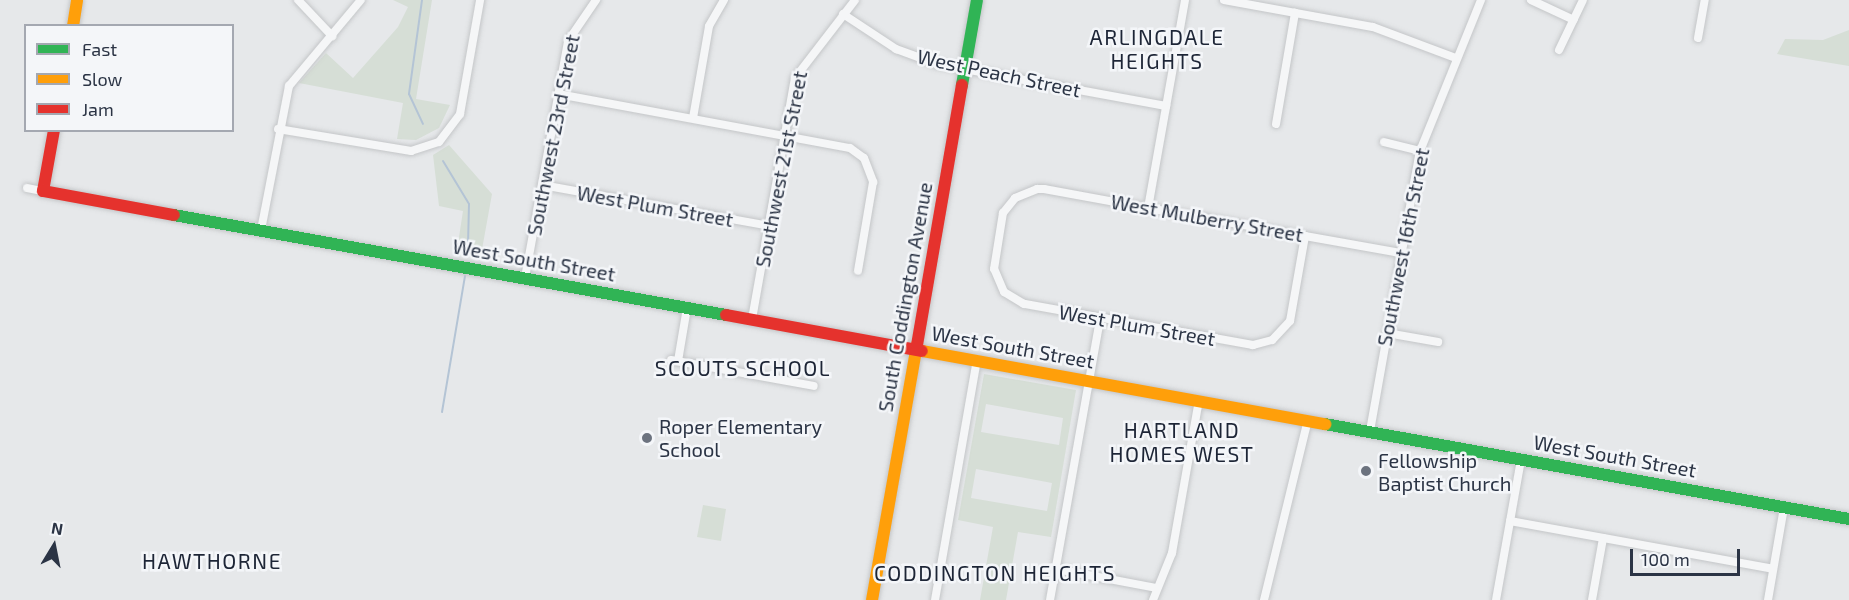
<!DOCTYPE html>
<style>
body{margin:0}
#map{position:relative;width:1849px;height:600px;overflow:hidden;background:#e6e8ea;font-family:"Exo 2",sans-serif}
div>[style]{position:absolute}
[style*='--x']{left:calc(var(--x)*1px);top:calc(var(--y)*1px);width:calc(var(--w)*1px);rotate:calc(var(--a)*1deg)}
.green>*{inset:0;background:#d6ded6}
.stream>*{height:2px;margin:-1px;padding:0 1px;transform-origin:1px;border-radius:1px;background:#b4c4d5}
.roads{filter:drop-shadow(0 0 2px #c4c6c8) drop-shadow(0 0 2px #c4c6c8)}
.street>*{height:8px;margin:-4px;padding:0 4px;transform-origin:4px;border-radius:4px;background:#f5f6f7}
.fast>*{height:12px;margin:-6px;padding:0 6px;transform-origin:6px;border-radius:6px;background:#30b455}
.slow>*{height:12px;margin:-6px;padding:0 6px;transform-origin:6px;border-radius:6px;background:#ff9f0a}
.jam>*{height:12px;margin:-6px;padding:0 6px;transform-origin:6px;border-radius:6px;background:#e5322d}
.dots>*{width:16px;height:16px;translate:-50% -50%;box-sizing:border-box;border:3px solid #f4f6f9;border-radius:50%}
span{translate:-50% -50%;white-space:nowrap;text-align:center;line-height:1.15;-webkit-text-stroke:5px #f4f6f9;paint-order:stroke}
.street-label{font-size:20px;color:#2b3445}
.poi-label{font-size:20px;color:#2b3445}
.left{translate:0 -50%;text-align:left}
.neighbourhood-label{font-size:21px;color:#1d2536;letter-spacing:1.5px}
.legend{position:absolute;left:24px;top:24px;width:210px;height:108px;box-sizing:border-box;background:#f4f6f9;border:2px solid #a4a8b1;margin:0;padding:8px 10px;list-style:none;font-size:18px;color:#2b3445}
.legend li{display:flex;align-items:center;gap:12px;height:30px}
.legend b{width:30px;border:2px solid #a4a8b1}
.north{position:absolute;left:24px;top:516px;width:60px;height:60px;-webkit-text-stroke:4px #f4f6f9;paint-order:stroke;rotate:10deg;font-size:16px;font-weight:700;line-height:24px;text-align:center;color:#2b3445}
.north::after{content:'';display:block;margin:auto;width:21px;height:27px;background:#2b3445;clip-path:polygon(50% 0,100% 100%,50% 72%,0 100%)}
.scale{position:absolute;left:1630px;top:549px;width:110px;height:27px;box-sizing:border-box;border:3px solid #2b3445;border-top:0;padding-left:8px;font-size:18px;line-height:21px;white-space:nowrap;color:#2b3445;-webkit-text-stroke:4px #f4f6f9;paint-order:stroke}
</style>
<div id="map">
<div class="green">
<div style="clip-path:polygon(393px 0,432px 0,416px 99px,450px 105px,439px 128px,416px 140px,397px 139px,403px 103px,299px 83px,326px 53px,353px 78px,398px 27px,408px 7px)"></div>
<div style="clip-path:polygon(1849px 30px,1849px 66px,1777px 54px,1785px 39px,1823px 40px)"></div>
<div style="clip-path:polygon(449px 145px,492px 194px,481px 255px,457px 250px,463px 211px,439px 206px,433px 155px)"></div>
<div style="clip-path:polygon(evenodd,984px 374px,1076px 390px,1051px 537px,1018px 532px,1006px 600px,980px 600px,993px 527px,958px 520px,984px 374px,986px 404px,1063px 418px,1059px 445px,981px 432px,986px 404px,984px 374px,976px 469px,1052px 483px,1047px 511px,971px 498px,976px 469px)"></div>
<div style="clip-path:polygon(703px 505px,726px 509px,721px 541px,697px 537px)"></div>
</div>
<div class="stream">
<div style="--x:422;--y:0;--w:95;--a:97.9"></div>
<div style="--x:409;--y:94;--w:33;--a:65"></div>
<div style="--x:443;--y:161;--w:50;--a:58.8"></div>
<div style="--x:469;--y:204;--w:42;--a:91.4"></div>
<div style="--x:442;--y:412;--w:138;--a:-80.4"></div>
</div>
<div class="roads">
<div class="street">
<div style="--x:298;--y:0;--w:50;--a:46.6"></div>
<div style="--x:1224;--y:0;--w:151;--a:10.3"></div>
<div style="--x:1373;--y:27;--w:89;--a:20.5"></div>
<div style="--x:1531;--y:0;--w:47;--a:24.9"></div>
<div style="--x:843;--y:14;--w:64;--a:33.4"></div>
<div style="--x:896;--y:49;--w:44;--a:20.1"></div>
<div style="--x:937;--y:64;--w:233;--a:10.4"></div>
<div style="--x:1698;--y:38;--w:39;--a:-80"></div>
<div style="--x:1559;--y:50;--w:55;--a:-64.4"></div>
<div style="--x:558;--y:94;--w:297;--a:10.5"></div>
<div style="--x:850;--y:148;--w:17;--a:36"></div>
<div style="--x:864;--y:158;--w:26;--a:69"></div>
<div style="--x:873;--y:182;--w:90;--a:99.6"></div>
<div style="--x:693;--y:118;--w:93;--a:-80.1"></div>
<div style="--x:709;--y:26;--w:30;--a:-60"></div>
<div style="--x:1276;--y:124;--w:113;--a:-80.3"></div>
<div style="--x:278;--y:129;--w:135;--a:9.4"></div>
<div style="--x:411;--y:151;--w:29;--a:-18"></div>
<div style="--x:439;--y:142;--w:35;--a:-53"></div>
<div style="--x:460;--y:114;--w:116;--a:-80"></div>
<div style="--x:1384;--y:142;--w:37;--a:14"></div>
<div style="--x:542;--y:185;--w:231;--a:10.2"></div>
<div style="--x:27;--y:188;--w:16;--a:11"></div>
<div style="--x:1148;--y:208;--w:211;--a:-79.9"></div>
<div style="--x:261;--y:230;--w:147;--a:-79"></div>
<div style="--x:289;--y:86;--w:112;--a:-50.1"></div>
<div style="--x:1305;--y:236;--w:86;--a:100"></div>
<div style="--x:1290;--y:321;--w:26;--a:133"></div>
<div style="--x:1272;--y:340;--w:20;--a:165"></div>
<div style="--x:1253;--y:345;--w:233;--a:-169.8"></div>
<div style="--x:1024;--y:304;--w:23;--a:-149"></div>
<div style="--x:1004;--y:292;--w:25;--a:-113"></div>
<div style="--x:994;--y:269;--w:57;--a:-80.9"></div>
<div style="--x:1003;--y:213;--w:19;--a:-51"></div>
<div style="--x:1015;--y:198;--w:24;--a:-22"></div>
<div style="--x:1037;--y:189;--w:7;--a:0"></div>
<div style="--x:1044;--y:189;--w:106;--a:10.4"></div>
<div style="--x:1148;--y:208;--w:159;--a:10.1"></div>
<div style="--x:1305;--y:236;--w:97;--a:10.1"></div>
<div style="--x:525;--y:278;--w:241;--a:-79.7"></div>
<div style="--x:568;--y:41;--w:50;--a:-55.7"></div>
<div style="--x:752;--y:319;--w:245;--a:-79.9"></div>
<div style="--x:795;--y:78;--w:98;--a:-52.4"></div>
<div style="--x:1387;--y:333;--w:52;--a:10"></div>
<div style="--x:671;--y:360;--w:145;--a:10.3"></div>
<div style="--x:678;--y:361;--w:54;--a:-80.4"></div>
<div style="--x:1370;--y:431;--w:284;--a:-79.9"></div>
<div style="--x:1420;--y:151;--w:163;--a:-68"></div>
<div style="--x:1510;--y:521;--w:267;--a:10.3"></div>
<div style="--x:1056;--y:569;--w:103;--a:10.7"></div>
<div style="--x:935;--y:600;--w:244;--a:-80.1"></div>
<div style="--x:1050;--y:600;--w:286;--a:-79.9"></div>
<div style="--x:1153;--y:600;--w:51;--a:-68"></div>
<div style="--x:1172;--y:553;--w:155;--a:-80"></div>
<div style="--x:1264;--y:600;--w:185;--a:-76.3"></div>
<div style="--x:1496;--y:600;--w:143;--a:-79.9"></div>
<div style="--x:1592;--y:600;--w:63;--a:-79.9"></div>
<div style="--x:1768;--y:600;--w:94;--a:-80.2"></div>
</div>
<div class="fast">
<div style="--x:962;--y:85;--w:86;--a:-80"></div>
<div style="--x:174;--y:215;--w:561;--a:10.27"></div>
<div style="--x:1325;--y:424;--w:533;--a:10.28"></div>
</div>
<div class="slow">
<div style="--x:73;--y:26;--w:26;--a:-81"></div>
<div style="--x:922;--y:351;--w:410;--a:10.3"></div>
<div style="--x:872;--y:600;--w:259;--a:-80"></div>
</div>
<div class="jam">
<div style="--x:54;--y:130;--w:62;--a:100.2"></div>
<div style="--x:43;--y:191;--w:133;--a:10.4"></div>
<div style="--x:726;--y:315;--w:199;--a:10.4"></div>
<div style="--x:917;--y:345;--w:264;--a:-80.2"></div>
</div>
</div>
<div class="dots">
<div style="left:647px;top:438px;background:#6c737f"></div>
<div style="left:1366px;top:471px;background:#6c737f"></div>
</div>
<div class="street-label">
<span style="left:999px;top:73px;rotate:12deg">West Peach Street</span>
<span style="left:553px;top:135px;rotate:-79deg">Southwest 23rd Street</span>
<span style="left:781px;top:169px;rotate:-79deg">Southwest 21st Street</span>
<span style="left:655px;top:206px;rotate:10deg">West Plum Street</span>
<span style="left:1207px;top:218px;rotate:10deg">West Mulberry Street</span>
<span style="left:1403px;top:247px;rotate:-79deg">Southwest 16th Street</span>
<span style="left:534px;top:260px;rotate:10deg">West South Street</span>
<span style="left:905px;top:297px;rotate:-80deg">South Coddington Avenue</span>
<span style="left:1137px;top:325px;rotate:10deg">West Plum Street</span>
<span style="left:1013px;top:347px;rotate:10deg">West South Street</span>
<span style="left:1615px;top:456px;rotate:10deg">West South Street</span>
</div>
<div class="poi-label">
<span class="left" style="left:659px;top:438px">Roper Elementary<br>School</span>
<span class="left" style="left:1378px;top:472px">Fellowship<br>Baptist Church</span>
</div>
<div class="neighbourhood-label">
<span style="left:1157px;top:49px">ARLINGDALE<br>HEIGHTS</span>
<span style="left:743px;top:368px">SCOUTS SCHOOL</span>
<span style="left:1182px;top:442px">HARTLAND<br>HOMES WEST</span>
<span style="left:212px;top:561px">HAWTHORNE</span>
<span style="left:995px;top:573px">CODDINGTON HEIGHTS</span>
</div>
<ul class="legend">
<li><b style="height:8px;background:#30b455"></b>Fast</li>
<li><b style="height:8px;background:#ff9f0a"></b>Slow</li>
<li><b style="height:8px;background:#e5322d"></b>Jam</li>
</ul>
<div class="north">N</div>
<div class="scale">100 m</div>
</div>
